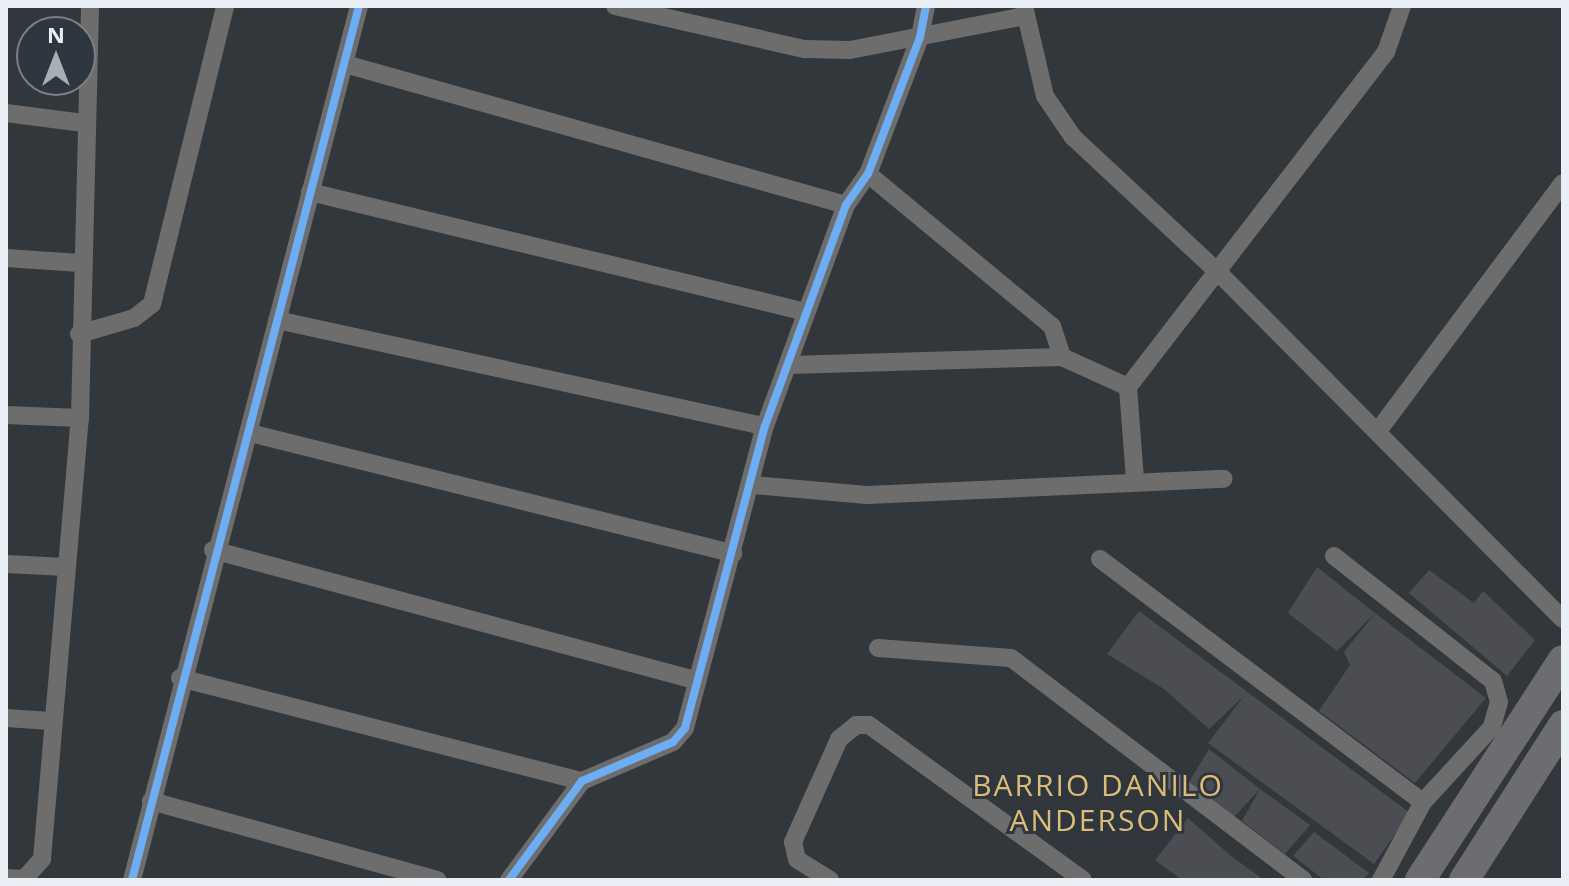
<!DOCTYPE html>
<style>
body{margin:0}
#map{position:relative;width:1569px;height:886px;overflow:hidden;background:#32373c;font-family:"Open Sans",sans-serif}
div>[style]{position:absolute}
[style*='--x']{left:calc(var(--x)*1px);top:calc(var(--y)*1px);width:calc(var(--w)*1px);rotate:calc(var(--a)*1deg)}
.building>*{inset:0;background:#4b4d52}
.street>*{height:18px;margin:-9px;padding:0 9px;transform-origin:9px;border-radius:9px;background:#6d6d6e}
.primary>*{height:30px;margin:-15px;padding:0 15px;transform-origin:15px;border-radius:15px;background:#6d6d71}
.cycleway>*{height:8px;margin:-4px;padding:0 4px;transform-origin:4px;border-radius:4px;background:#6dadf4}
span{translate:-50% -50%;white-space:nowrap;text-align:center;line-height:1.15;-webkit-text-stroke:6px #2e3640;paint-order:stroke}
.neighbourhood-label{font-size:30px;color:#debc73;letter-spacing:2px}
.frame{position:absolute;inset:0;border:8px solid #eaeff5;pointer-events:none}
.north{position:absolute;left:16px;top:16px;width:80px;height:80px;box-sizing:border-box;background:#2e3640;border:2px solid #798088;border-radius:50%;rotate:0deg;font-size:22px;font-weight:700;line-height:32px;text-align:center;color:#eaeff5}
.north::after{content:'';display:block;margin:auto;width:28px;height:36px;background:#aaafb4;clip-path:polygon(50% 0,100% 100%,50% 72%,0 100%)}
</style>
<div id="map">
<div class="building">
<div style="clip-path:polygon(1317px 567px,1375px 613px,1337px 651px,1288px 613px)"></div>
<div style="clip-path:polygon(1429px 570px,1474px 603px,1483px 591px,1535px 640px,1507px 676px,1409px 593px)"></div>
<div style="clip-path:polygon(1139px 611px,1410px 813px,1374px 864px,1208px 743px,1244px 696px,1209px 729px,1164px 689px,1107px 654px)"></div>
<div style="clip-path:polygon(1375px 613px,1486px 698px,1415px 783px,1319px 711px,1350px 665px,1344px 652px)"></div>
<div style="clip-path:polygon(1209px 749px,1260px 789px,1234px 817px,1189px 782px)"></div>
<div style="clip-path:polygon(1260px 789px,1310px 825px,1285px 854px,1242px 821px)"></div>
<div style="clip-path:polygon(1188px 818px,1231px 856px,1264px 880px,1182px 880px,1155px 860px)"></div>
<div style="clip-path:polygon(1314px 832px,1369px 873px,1363px 880px,1324px 880px,1293px 856px)"></div>
</div>
<div class="street">
<div style="--x:615;--y:6;--w:195;--a:12.8"></div>
<div style="--x:805;--y:49;--w:45;--a:1.3"></div>
<div style="--x:850;--y:50;--w:178;--a:-11"></div>
<div style="--x:1024;--y:6;--w:92;--a:76.9"></div>
<div style="--x:1045;--y:96;--w:50;--a:55.7"></div>
<div style="--x:1073;--y:137;--w:198;--a:43"></div>
<div style="--x:1218;--y:272;--w:489;--a:45.2"></div>
<div style="--x:345;--y:64;--w:520;--a:15.72"></div>
<div style="--x:6;--y:113;--w:78;--a:7.4"></div>
<div style="--x:868;--y:174;--w:239;--a:39.6"></div>
<div style="--x:1052;--y:326;--w:33;--a:72"></div>
<div style="--x:310;--y:192;--w:510;--a:13.6"></div>
<div style="--x:6;--y:258;--w:74;--a:3.9"></div>
<div style="--x:277;--y:320;--w:499;--a:12.3"></div>
<div style="--x:79;--y:334;--w:57;--a:-16.2"></div>
<div style="--x:134;--y:318;--w:23;--a:-38"></div>
<div style="--x:152;--y:304;--w:307;--a:-76.2"></div>
<div style="--x:789;--y:365;--w:273;--a:-1.7"></div>
<div style="--x:1062;--y:357;--w:72;--a:24.4"></div>
<div style="--x:6;--y:415;--w:74;--a:2.3"></div>
<div style="--x:1378;--y:431;--w:309;--a:-53.3"></div>
<div style="--x:250;--y:433;--w:498;--a:14"></div>
<div style="--x:1135;--y:479;--w:92;--a:-94.4"></div>
<div style="--x:1128;--y:387;--w:423;--a:-52.4"></div>
<div style="--x:1386;--y:52;--w:49;--a:-70.8"></div>
<div style="--x:753;--y:485;--w:114;--a:5"></div>
<div style="--x:867;--y:495;--w:357;--a:-2.6"></div>
<div style="--x:213;--y:550;--w:499;--a:15.1"></div>
<div style="--x:1334;--y:556;--w:202;--a:38.2"></div>
<div style="--x:1493;--y:681;--w:22;--a:74"></div>
<div style="--x:1499;--y:702;--w:26;--a:106"></div>
<div style="--x:1492;--y:727;--w:102;--a:132.6"></div>
<div style="--x:1423;--y:802;--w:89;--a:118.3"></div>
<div style="--x:1100;--y:559;--w:404;--a:37"></div>
<div style="--x:6;--y:564;--w:60;--a:2.9"></div>
<div style="--x:878;--y:648;--w:133;--a:4.3"></div>
<div style="--x:1011;--y:658;--w:367;--a:37.2"></div>
<div style="--x:180;--y:678;--w:415;--a:14.4"></div>
<div style="--x:6;--y:718;--w:45;--a:3.8"></div>
<div style="--x:151;--y:801;--w:297;--a:15.4"></div>
<div style="--x:6;--y:878;--w:18;--a:3"></div>
<div style="--x:24;--y:879;--w:27;--a:-48"></div>
<div style="--x:42;--y:859;--w:443;--a:-85.1"></div>
<div style="--x:80;--y:418;--w:412;--a:-88.6"></div>
<div style="--x:132;--y:880;--w:903;--a:-75.44"></div>
<div style="--x:509;--y:880;--w:123;--a:-53.6"></div>
<div style="--x:582;--y:781;--w:99;--a:-23.2"></div>
<div style="--x:673;--y:742;--w:18;--a:-49"></div>
<div style="--x:685;--y:728;--w:312;--a:-75.2"></div>
<div style="--x:765;--y:426;--w:235;--a:-69.9"></div>
<div style="--x:846;--y:205;--w:38;--a:-55"></div>
<div style="--x:868;--y:174;--w:147;--a:-69.2"></div>
<div style="--x:920;--y:37;--w:32;--a:-79"></div>
<div style="--x:830;--y:880;--w:39;--a:-148"></div>
<div style="--x:797;--y:859;--w:17;--a:-103"></div>
<div style="--x:793;--y:842;--w:113;--a:-65.9"></div>
<div style="--x:839;--y:739;--w:22;--a:-39"></div>
<div style="--x:856;--y:725;--w:13;--a:0"></div>
<div style="--x:869;--y:725;--w:264;--a:35.9"></div>
</div>
<div class="primary">
<div style="--x:1420;--y:880;--w:262;--a:-57"></div>
<div style="--x:1464;--y:880;--w:184;--a:-57.4"></div>
</div>
<div class="cycleway">
<div style="--x:132;--y:880;--w:903;--a:-75.44"></div>
<div style="--x:509;--y:880;--w:123;--a:-53.6"></div>
<div style="--x:582;--y:781;--w:99;--a:-23.2"></div>
<div style="--x:673;--y:742;--w:18;--a:-49"></div>
<div style="--x:685;--y:728;--w:312;--a:-75.2"></div>
<div style="--x:765;--y:426;--w:235;--a:-69.9"></div>
<div style="--x:846;--y:205;--w:38;--a:-55"></div>
<div style="--x:868;--y:174;--w:147;--a:-69.2"></div>
<div style="--x:920;--y:37;--w:32;--a:-79"></div>
</div>
<div class="neighbourhood-label">
<span style="left:1098px;top:802px">BARRIO DANILO<br>ANDERSON</span>
</div>
<div class="frame"></div>
<div class="north">N</div>
</div>
